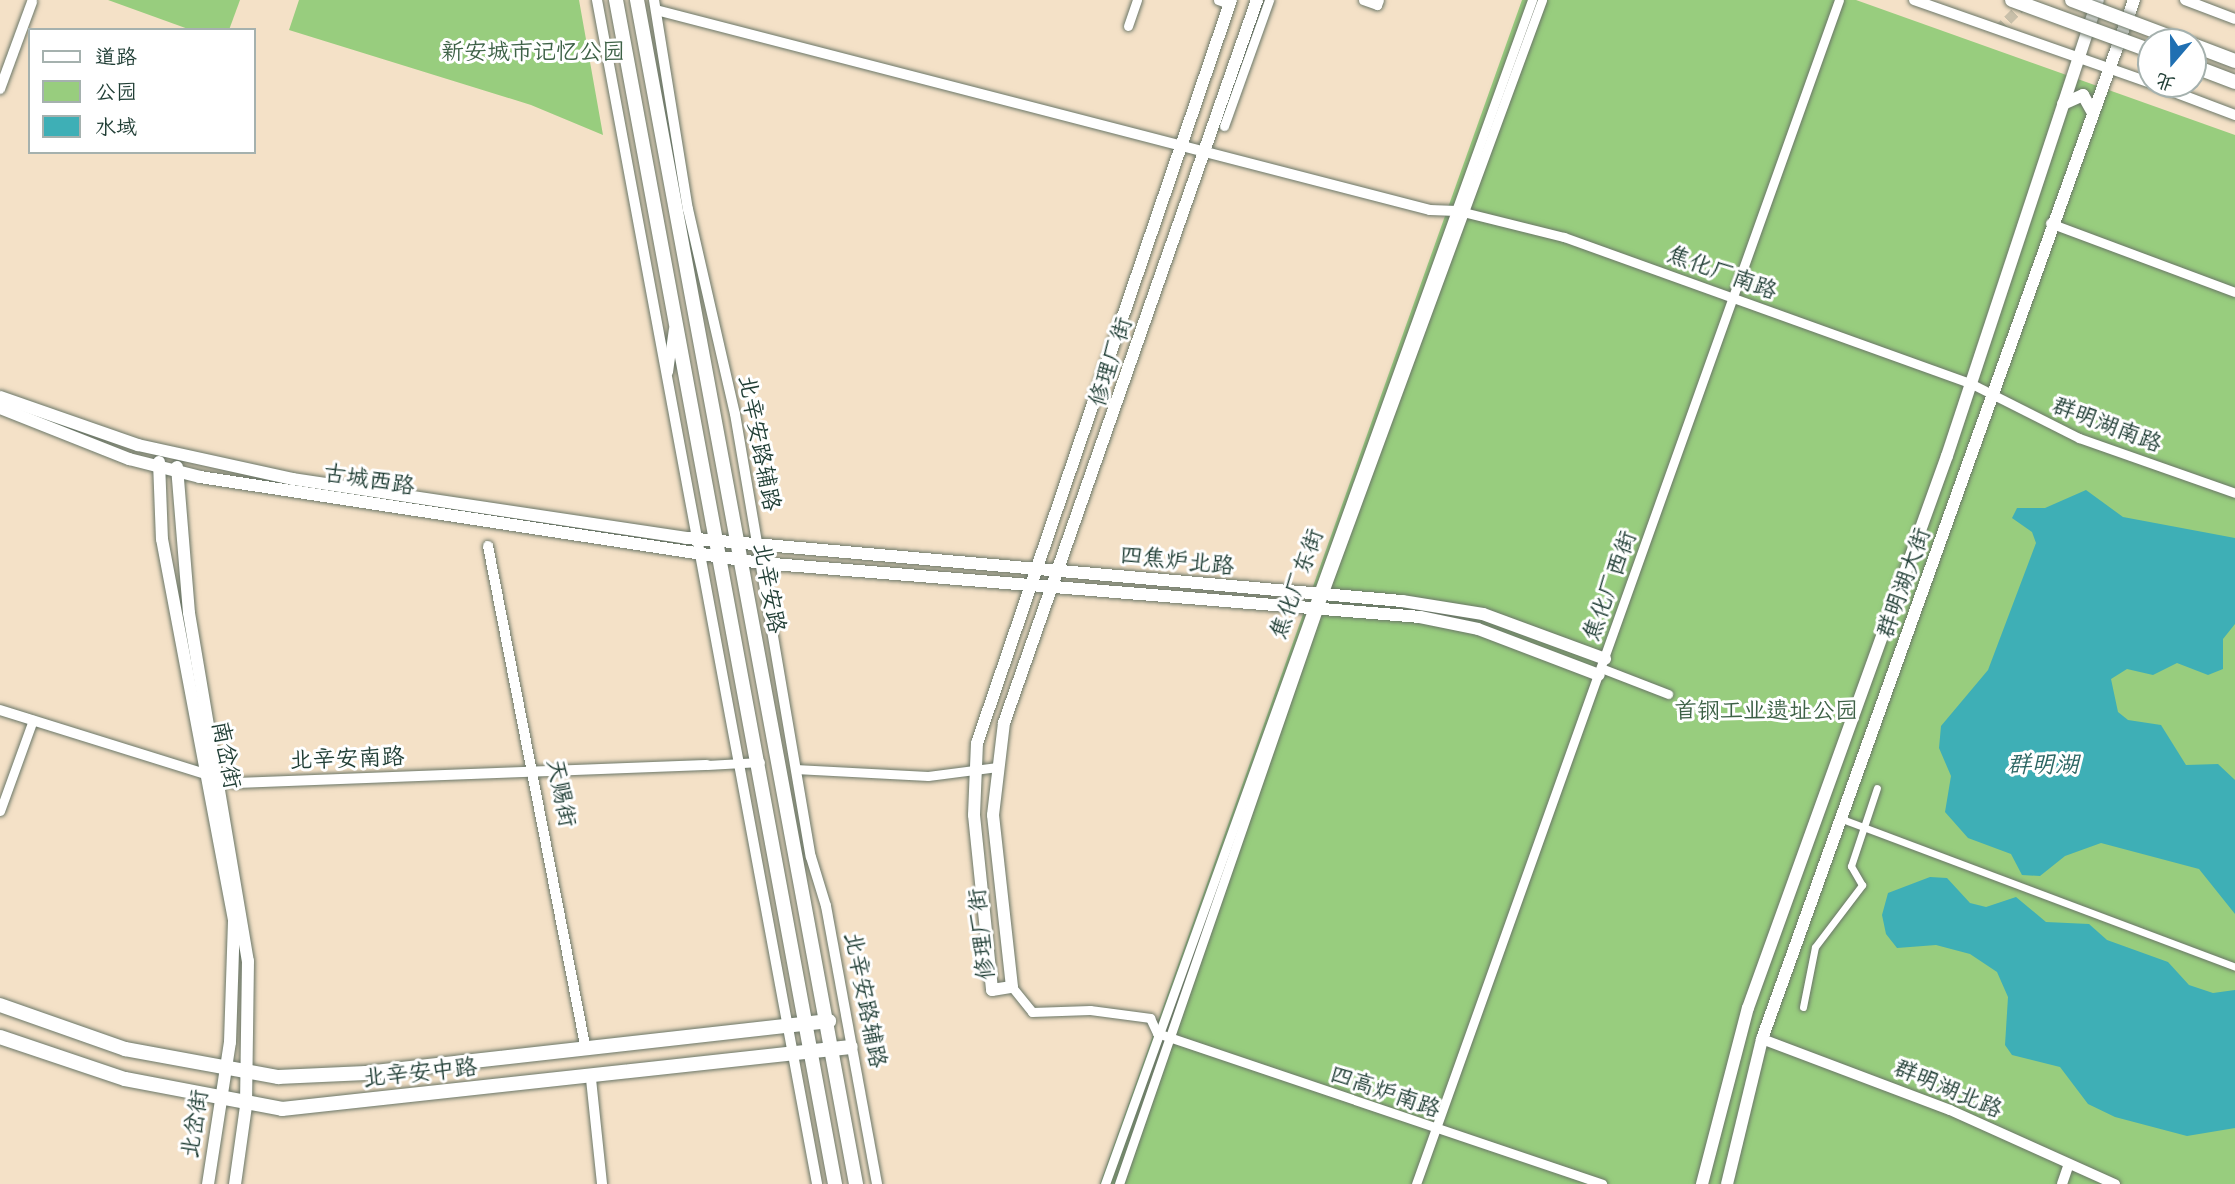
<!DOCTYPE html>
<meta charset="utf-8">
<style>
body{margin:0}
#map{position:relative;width:2235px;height:1184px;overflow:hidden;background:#f4e1c7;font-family:"Architects Daughter","LXGW WenKai TC",sans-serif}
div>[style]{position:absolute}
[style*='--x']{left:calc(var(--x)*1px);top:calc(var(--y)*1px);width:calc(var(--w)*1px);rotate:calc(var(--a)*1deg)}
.green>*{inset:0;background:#98cd7e}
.water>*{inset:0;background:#3eafb6}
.tertiary-tunnel>*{height:10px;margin-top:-5px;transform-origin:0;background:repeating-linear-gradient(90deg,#c9c0aa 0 10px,transparent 0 15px)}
.roads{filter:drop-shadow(0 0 2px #6a7667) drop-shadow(0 0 2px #6a7667)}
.pedestrian>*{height:7px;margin:-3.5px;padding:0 3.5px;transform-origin:3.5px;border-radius:3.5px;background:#fff}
.minor>*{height:9px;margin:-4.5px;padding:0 4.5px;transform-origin:4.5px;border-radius:4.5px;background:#fff}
.tertiary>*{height:10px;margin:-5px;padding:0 5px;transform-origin:5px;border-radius:5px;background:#fff}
.secondary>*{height:12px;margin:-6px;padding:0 6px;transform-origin:6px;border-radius:6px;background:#fff}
.primary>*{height:14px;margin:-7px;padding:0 7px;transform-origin:7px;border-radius:7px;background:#fff}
.bridges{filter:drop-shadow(0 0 2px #6a7667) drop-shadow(0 0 2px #6a7667)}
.primary-bridge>*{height:14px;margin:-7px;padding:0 7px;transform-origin:7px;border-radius:7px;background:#fff}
span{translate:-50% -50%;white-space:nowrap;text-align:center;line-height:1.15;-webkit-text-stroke:6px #fff;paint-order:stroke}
.park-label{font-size:23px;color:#3d6146}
.street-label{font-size:23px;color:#1f3d34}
.water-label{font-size:24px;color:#2a6562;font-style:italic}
.legend{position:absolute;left:28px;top:28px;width:228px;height:126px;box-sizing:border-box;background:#fff;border:2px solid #a5b1ae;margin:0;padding:9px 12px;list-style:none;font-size:21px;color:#1f3d34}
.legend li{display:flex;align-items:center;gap:14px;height:35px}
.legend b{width:35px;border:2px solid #a5b1ae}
.north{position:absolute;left:2137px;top:28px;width:70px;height:70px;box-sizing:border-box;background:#fff;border:2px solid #a5b1ae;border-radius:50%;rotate:200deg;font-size:19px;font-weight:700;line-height:28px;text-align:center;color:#1f3d34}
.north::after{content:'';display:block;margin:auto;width:24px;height:32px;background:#1f6fb2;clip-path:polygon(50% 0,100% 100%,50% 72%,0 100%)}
</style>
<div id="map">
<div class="green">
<div style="clip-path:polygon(108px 0,240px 0,229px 30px,191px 30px)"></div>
<div style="clip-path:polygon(299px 0,579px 0,603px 135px,531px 105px,289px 30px)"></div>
<div style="clip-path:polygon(1522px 0,1856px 0,2235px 135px,2235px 1184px,1100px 1184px)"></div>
</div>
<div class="water">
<div style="clip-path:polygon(2086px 490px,2123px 517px,2235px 538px,2235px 624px,2223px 639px,2223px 669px,2208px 675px,2177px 663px,2153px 675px,2127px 669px,2111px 679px,2118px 712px,2128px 720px,2161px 725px,2186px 765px,2218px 764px,2235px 780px,2235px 914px,2199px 869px,2101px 843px,2065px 856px,2040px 876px,2022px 875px,2011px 854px,1968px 838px,1945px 812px,1951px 776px,1939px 748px,1941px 726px,1988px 670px,2036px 543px,2032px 532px,2012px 518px,2017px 508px,2045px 508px)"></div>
<div style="clip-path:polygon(1930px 877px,1947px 878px,1970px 903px,1986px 907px,2016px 897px,2046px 922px,2089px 924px,2107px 940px,2168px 962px,2189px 985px,2213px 993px,2235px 990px,2235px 1128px,2187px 1136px,2115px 1117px,2088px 1104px,2060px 1067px,2012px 1055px,2005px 1045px,2008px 997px,1997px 972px,1970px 954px,1936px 945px,1897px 948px,1886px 934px,1882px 915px,1888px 893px)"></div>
</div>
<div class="tertiary-tunnel">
<div style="--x:1997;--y:31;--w:42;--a:-45"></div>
</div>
<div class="roads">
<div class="pedestrian">
<div style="--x:1842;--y:819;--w:420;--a:20.6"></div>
<div style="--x:1803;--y:1007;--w:61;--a:-78.7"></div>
<div style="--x:1815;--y:947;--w:78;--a:-52.8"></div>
<div style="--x:1862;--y:885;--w:22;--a:-120"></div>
<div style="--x:1851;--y:866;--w:82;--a:-71.6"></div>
</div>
<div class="minor">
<div style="--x:1218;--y:0;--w:12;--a:20"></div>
<div style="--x:1363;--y:0;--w:15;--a:20"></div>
<div style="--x:1377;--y:5;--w:5;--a:-68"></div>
<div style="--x:1128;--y:26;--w:28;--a:-71"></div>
<div style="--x:1224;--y:126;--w:134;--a:-70.3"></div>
<div style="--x:1459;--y:211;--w:108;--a:13.9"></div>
<div style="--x:1564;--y:237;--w:431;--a:19.8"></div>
<div style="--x:1970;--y:383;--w:122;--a:26.8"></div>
<div style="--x:2079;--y:438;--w:165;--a:19.4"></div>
<div style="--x:2050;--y:223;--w:197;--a:20.5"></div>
<div style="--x:1601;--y:668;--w:72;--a:21.2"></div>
<div style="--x:707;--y:765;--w:53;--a:-3.2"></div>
<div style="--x:795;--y:769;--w:133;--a:3"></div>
<div style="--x:928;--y:776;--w:70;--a:-7.4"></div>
<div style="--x:0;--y:811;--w:97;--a:-70.1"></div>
<div style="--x:1012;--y:987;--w:32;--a:51"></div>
<div style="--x:1032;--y:1012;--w:58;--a:-2"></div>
<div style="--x:1090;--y:1010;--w:61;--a:7.6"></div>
<div style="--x:1150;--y:1018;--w:17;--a:65"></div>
<div style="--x:1157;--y:1033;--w:470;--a:18.7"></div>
<div style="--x:1105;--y:1184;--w:1259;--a:-70.17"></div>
<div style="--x:1119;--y:1184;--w:623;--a:-70.9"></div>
<div style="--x:1323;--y:595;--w:634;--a:-69.79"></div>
<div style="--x:1416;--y:1184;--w:1257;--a:-70.34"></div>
</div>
<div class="tertiary">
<div style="--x:597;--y:0;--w:1204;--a:79.47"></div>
<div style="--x:654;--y:0;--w:212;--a:80.8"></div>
<div style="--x:688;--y:209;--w:210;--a:77.1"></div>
<div style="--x:735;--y:414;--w:449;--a:80.3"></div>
<div style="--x:811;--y:857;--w:51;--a:73"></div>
<div style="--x:826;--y:906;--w:283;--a:79.6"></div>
<div style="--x:1914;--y:0;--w:251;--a:19.3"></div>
<div style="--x:2185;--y:0;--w:53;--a:20.8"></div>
<div style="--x:656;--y:10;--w:799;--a:14.49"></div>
<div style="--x:1430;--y:210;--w:27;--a:2"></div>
<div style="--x:2153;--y:84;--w:88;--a:20.7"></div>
<div style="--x:0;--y:89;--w:93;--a:-69.8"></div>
<div style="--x:668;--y:372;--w:43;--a:-82.1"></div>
<div style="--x:488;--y:546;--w:513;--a:79"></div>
<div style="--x:0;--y:710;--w:246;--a:17.3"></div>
<div style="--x:235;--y:783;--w:472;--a:-2.2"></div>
<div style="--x:1762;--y:1039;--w:201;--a:20.7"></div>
<div style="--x:1950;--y:1110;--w:181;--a:24.2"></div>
<div style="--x:591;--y:1079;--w:106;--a:84"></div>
<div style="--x:2062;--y:1184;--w:18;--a:-71"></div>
</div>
<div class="secondary">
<div style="--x:1231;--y:0;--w:785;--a:108.87"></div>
<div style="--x:977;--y:743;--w:72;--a:92.4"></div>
<div style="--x:974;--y:815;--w:176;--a:84.1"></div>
<div style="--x:992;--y:990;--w:20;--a:-9"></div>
<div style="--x:1012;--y:987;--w:173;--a:-96.3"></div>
<div style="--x:993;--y:815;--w:93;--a:-83.2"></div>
<div style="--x:1004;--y:723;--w:766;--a:-70.71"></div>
<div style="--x:2063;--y:104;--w:22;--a:-24"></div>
<div style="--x:2083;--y:95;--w:21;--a:61"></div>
<div style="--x:0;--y:397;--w:146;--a:19.2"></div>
<div style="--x:138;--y:445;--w:159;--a:12.4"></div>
<div style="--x:293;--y:479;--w:397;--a:8.5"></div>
<div style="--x:686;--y:538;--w:719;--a:5.03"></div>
<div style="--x:1402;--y:601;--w:82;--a:9.1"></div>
<div style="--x:1483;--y:614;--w:130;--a:20.2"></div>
<div style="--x:0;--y:408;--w:139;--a:21.6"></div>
<div style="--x:129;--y:459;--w:73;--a:14.2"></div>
<div style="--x:200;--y:477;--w:568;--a:8.72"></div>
<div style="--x:761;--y:563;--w:661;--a:4.68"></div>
<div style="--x:1420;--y:617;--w:59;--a:11.7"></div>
<div style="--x:1478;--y:629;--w:129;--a:20.8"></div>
<div style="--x:159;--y:462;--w:77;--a:87.8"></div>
<div style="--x:162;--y:539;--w:389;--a:79.3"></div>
<div style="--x:234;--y:921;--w:121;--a:91.9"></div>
<div style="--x:230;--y:1042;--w:144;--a:98.8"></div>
<div style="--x:177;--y:467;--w:146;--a:85.3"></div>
<div style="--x:189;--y:613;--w:353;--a:80.4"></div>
<div style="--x:248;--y:961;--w:145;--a:90.8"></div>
<div style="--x:246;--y:1106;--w:79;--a:98"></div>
<div style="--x:1702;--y:1184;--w:182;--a:-75.4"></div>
<div style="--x:1748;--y:1008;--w:587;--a:-70.18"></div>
<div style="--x:1947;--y:456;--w:480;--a:-71.7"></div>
<div style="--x:1727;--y:1184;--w:149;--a:-76.4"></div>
<div style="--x:1762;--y:1039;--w:1104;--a:-70.3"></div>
</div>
<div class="primary">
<div style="--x:616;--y:0;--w:1204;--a:79.52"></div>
<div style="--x:637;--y:0;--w:1204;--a:79.52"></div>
<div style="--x:2193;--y:45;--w:45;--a:20.9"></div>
<div style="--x:2193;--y:66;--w:45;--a:20.9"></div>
<div style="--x:0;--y:1005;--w:133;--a:19.4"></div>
<div style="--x:125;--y:1049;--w:156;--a:10.4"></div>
<div style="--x:278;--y:1077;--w:88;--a:-2.6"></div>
<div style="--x:366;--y:1073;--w:466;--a:-6.4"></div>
<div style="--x:0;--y:1037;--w:132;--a:18.6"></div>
<div style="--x:125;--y:1079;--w:160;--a:10.8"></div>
<div style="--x:282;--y:1109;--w:572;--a:-6.22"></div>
</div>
</div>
<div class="bridges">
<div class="primary-bridge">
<div style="--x:2012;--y:0;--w:148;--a:20.1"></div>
<div style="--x:2072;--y:0;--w:120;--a:20.6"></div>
</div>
</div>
<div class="park-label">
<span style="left:533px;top:52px">新安城市记忆公园</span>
<span style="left:1766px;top:711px">首钢工业遗址公园</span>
</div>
<div class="street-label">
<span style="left:1722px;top:273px;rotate:20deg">焦化厂南路</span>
<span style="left:1111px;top:362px;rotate:-72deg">修理厂街</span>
<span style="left:2107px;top:425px;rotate:21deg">群明湖南路</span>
<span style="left:759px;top:443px;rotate:79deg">北辛安路辅路</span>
<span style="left:369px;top:480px;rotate:9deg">古城西路</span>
<span style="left:1177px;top:561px;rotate:6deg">四焦炉北路</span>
<span style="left:1904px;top:583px;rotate:-70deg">群明湖大街</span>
<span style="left:1297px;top:584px;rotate:-70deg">焦化厂东街</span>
<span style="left:1610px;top:586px;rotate:-70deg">焦化厂西街</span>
<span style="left:769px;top:588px;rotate:80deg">北辛安路</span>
<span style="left:226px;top:755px;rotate:79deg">南岔街</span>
<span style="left:347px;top:759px;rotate:-2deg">北辛安南路</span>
<span style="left:561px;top:793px;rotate:79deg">天赐街</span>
<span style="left:982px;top:934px;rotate:-96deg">修理厂街</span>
<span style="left:865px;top:1000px;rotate:79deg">北辛安路辅路</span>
<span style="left:420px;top:1073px;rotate:-6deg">北辛安中路</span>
<span style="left:1948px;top:1089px;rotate:23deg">群明湖北路</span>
<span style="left:1385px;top:1092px;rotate:19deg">四高炉南路</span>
<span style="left:195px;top:1124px;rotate:-81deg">北岔街</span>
</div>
<div class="water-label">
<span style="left:2043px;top:766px">群明湖</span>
</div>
<ul class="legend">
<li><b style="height:9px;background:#fff"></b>道路</li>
<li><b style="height:19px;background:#98cd7e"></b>公园</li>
<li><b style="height:19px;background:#3eafb6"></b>水域</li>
</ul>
<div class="north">北</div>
</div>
